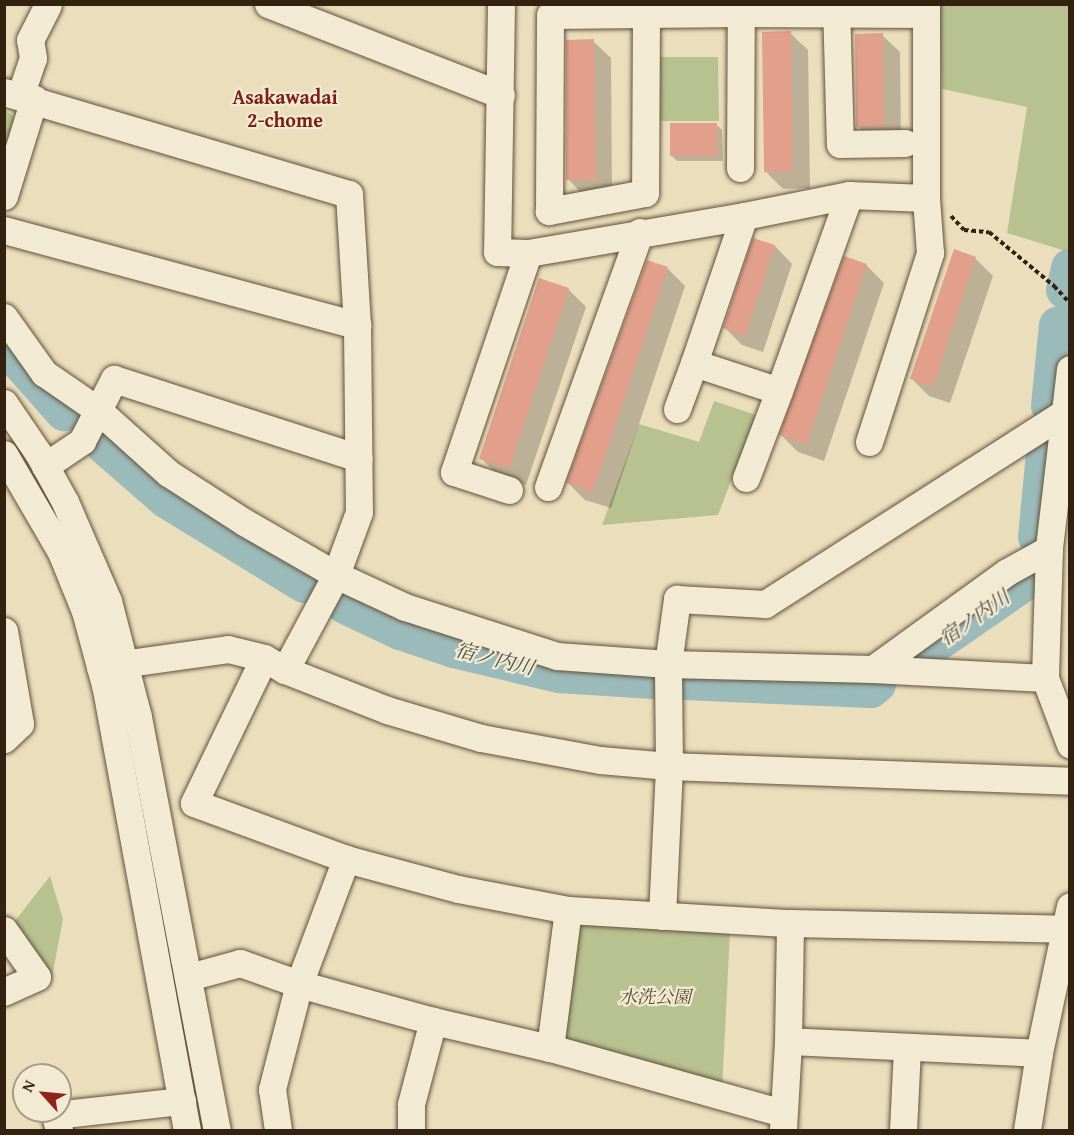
<!DOCTYPE html>
<meta charset="utf-8">
<style>
body{margin:0}
#map{position:relative;width:1074px;height:1135px;overflow:hidden;background:#ebdebc;font-family:"Gentium Book Plus","Noto Serif JP",serif}
div>[style]{position:absolute}
[style*='--x']{left:calc(var(--x)*1px);top:calc(var(--y)*1px);width:calc(var(--w)*1px);rotate:calc(var(--a)*1deg)}
.green>*{inset:0;background:#b8c190}
.shadow>*{inset:0;background:#0003}
.river>*{height:38px;margin:-19px;padding:0 19px;transform-origin:19px;border-radius:19px;background:#9bbaba}
.building>*{inset:0;background:#e29f8c}
.path>*{height:4px;margin-top:-2px;transform-origin:0;background:repeating-linear-gradient(90deg,#33220f 0 4.5px,transparent 0 7.5px)}
.roads{filter:drop-shadow(0 0 2px #61513a) drop-shadow(0 0 2px #61513a)}
.minor>*{height:27px;margin:-13.5px;padding:0 13.5px;transform-origin:13.5px;border-radius:13.5px;background:#f2ead3}
span{translate:-50% -50%;white-space:nowrap;text-align:center;line-height:1.15;-webkit-text-stroke:4.5px #f2ead3;paint-order:stroke}
.park-label{font-size:18px;color:#544a2f;font-style:italic}
.neighbourhood-label{font-size:20px;color:#7a1f14;font-weight:700}
.water-label{font-size:20px;color:#525042;font-style:italic}
.frame{position:absolute;inset:0;border:6px solid #33220f;pointer-events:none}
.north{position:absolute;left:12px;top:1063px;width:60px;height:60px;box-sizing:border-box;background:#f2ead3;border:2px solid #a69a85;border-radius:50%;rotate:297deg;font-size:16px;font-weight:700;line-height:24px;text-align:center;color:#33220f}
.north::after{content:'';display:block;margin:auto;width:21px;height:27px;background:#8f2418;clip-path:polygon(50% 0,100% 100%,50% 72%,0 100%)}
</style>
<div id="map">
<div class="green">
<div style="clip-path:polygon(939px 5px,1069px 5px,1069px 252px,1007px 233px,1027px 107px,942px 89px)"></div>
<div style="clip-path:polygon(653px 57px,718px 57px,719px 121px,653px 121px)"></div>
<div style="clip-path:polygon(5px 110px,17px 119px,5px 159px)"></div>
<div style="clip-path:polygon(714px 401px,756px 415px,718px 515px,602px 525px,639px 424px,699px 442px)"></div>
<div style="clip-path:polygon(50px 876px,63px 919px,51px 982px,11px 926px)"></div>
<div style="clip-path:polygon(576px 918px,730px 932px,722px 1090px,556px 1044px)"></div>
</div>
<div class="shadow">
<div style="clip-path:polygon(790px 33px,808px 50px,810px 188px,783px 189px,765px 171px)"></div>
<div style="clip-path:polygon(882px 35px,900px 52px,901px 143px,875px 144px,857px 126px)"></div>
<div style="clip-path:polygon(593px 41px,611px 58px,612px 196px,585px 197px,568px 179px)"></div>
<div style="clip-path:polygon(716px 124px,722px 130px,723px 161px,677px 161px,671px 155px)"></div>
<div style="clip-path:polygon(754px 240px,775px 246px,792px 264px,763px 352px,742px 345px,724px 327px)"></div>
<div style="clip-path:polygon(975px 258px,993px 276px,950px 403px,929px 396px,912px 379px)"></div>
<div style="clip-path:polygon(866px 265px,884px 283px,824px 461px,798px 452px,781px 435px)"></div>
<div style="clip-path:polygon(667px 268px,685px 286px,611px 508px,585px 500px,568px 483px)"></div>
<div style="clip-path:polygon(568px 289px,586px 307px,526px 485px,498px 476px,481px 458px)"></div>
</div>
<div class="river">
<div style="--x:1065;--y:290;--w:23;--a:-77"></div>
<div style="--x:4;--y:344;--w:91;--a:48.6"></div>
<div style="--x:1050;--y:406;--w:81;--a:-84.4"></div>
<div style="--x:105;--y:446;--w:81;--a:41"></div>
<div style="--x:166;--y:499;--w:162;--a:31.6"></div>
<div style="--x:1037;--y:537;--w:94;--a:-84.5"></div>
<div style="--x:345;--y:605;--w:61;--a:25.3"></div>
<div style="--x:400;--y:631;--w:57;--a:18.4"></div>
<div style="--x:454;--y:649;--w:108;--a:13.4"></div>
<div style="--x:559;--y:674;--w:94;--a:3.7"></div>
<div style="--x:916;--y:657;--w:141;--a:-34.6"></div>
<div style="--x:685;--y:681;--w:186;--a:2.5"></div>
<div style="--x:871;--y:689;--w:8;--a:-40"></div>
</div>
<div class="building">
<div style="clip-path:polygon(791px 31px,793px 171px,764px 172px,762px 32px)"></div>
<div style="clip-path:polygon(883px 33px,884px 126px,856px 127px,855px 34px)"></div>
<div style="clip-path:polygon(594px 39px,596px 180px,566px 180px,566px 40px)"></div>
<div style="clip-path:polygon(670px 123px,717px 123px,717px 156px,670px 156px)"></div>
<div style="clip-path:polygon(753px 238px,775px 245px,745px 336px,723px 328px)"></div>
<div style="clip-path:polygon(954px 249px,976px 257px,933px 387px,910px 379px)"></div>
<div style="clip-path:polygon(844px 256px,867px 264px,807px 444px,779px 435px)"></div>
<div style="clip-path:polygon(647px 260px,668px 267px,593px 492px,566px 483px)"></div>
<div style="clip-path:polygon(539px 278px,569px 288px,509px 469px,479px 459px)"></div>
</div>
<div class="path">
<div style="--x:951;--y:216;--w:19;--a:47"></div>
<div style="--x:964;--y:230;--w:25;--a:5"></div>
<div style="--x:989;--y:232;--w:85;--a:39.7"></div>
<div style="--x:1054;--y:286;--w:23;--a:47"></div>
</div>
<div class="roads">
<div class="minor">
<div style="--x:268;--y:4;--w:250;--a:21.3"></div>
<div style="--x:501;--y:4;--w:248;--a:90.9"></div>
<div style="--x:497;--y:252;--w:31;--a:2"></div>
<div style="--x:528;--y:253;--w:219;--a:-9.7"></div>
<div style="--x:744;--y:216;--w:107;--a:-11.3"></div>
<div style="--x:849;--y:195;--w:77;--a:2.2"></div>
<div style="--x:926;--y:198;--w:194;--a:-90"></div>
<div style="--x:646;--y:4;--w:10;--a:90"></div>
<div style="--x:646;--y:14;--w:179;--a:90.3"></div>
<div style="--x:645;--y:193;--w:98;--a:169.4"></div>
<div style="--x:549;--y:211;--w:196;--a:-89.7"></div>
<div style="--x:550;--y:15;--w:96;--a:-0.6"></div>
<div style="--x:646;--y:14;--w:95;--a:-0.6"></div>
<div style="--x:741;--y:13;--w:185;--a:0.3"></div>
<div style="--x:836;--y:4;--w:140;--a:88.4"></div>
<div style="--x:840;--y:144;--w:65;--a:-0.9"></div>
<div style="--x:4;--y:92;--w:360;--a:16.5"></div>
<div style="--x:349;--y:194;--w:131;--a:86.5"></div>
<div style="--x:357;--y:325;--w:187;--a:89.4"></div>
<div style="--x:359;--y:512;--w:67;--a:110.1"></div>
<div style="--x:336;--y:575;--w:108;--a:118.2"></div>
<div style="--x:20;--y:96;--w:40;--a:-71.1"></div>
<div style="--x:33;--y:58;--w:18;--a:-99"></div>
<div style="--x:30;--y:40;--w:39;--a:-63"></div>
<div style="--x:740;--y:168;--w:164;--a:-89.7"></div>
<div style="--x:4;--y:196;--w:102;--a:-72.8"></div>
<div style="--x:744;--y:216;--w:155;--a:108.8"></div>
<div style="--x:694;--y:363;--w:89;--a:18.2"></div>
<div style="--x:779;--y:391;--w:208;--a:-70.3"></div>
<div style="--x:4;--y:230;--w:366;--a:15.1"></div>
<div style="--x:4;--y:317;--w:69;--a:54.5"></div>
<div style="--x:44;--y:373;--w:67;--a:34.6"></div>
<div style="--x:99;--y:411;--w:93;--a:41.9"></div>
<div style="--x:168;--y:473;--w:90;--a:32.8"></div>
<div style="--x:244;--y:522;--w:106;--a:29.9"></div>
<div style="--x:336;--y:575;--w:76;--a:24.9"></div>
<div style="--x:405;--y:607;--w:160;--a:17.9"></div>
<div style="--x:557;--y:656;--w:111;--a:4.1"></div>
<div style="--x:668;--y:664;--w:205;--a:1.4"></div>
<div style="--x:873;--y:669;--w:172;--a:3"></div>
<div style="--x:1070;--y:369;--w:181;--a:96.7"></div>
<div style="--x:1049;--y:549;--w:129;--a:91.8"></div>
<div style="--x:1045;--y:678;--w:71;--a:69.3"></div>
<div style="--x:4;--y:403;--w:60;--a:55.8"></div>
<div style="--x:38;--y:453;--w:56;--a:61.1"></div>
<div style="--x:65;--y:502;--w:108;--a:66.5"></div>
<div style="--x:108;--y:601;--w:120;--a:75.5"></div>
<div style="--x:138;--y:717;--w:420;--a:79.2"></div>
<div style="--x:677;--y:409;--w:49;--a:-69.7"></div>
<div style="--x:869;--y:442;--w:199;--a:-72.1"></div>
<div style="--x:930;--y:253;--w:55;--a:-94.2"></div>
<div style="--x:4;--y:454;--w:113;--a:59.8"></div>
<div style="--x:61;--y:552;--w:64;--a:67.9"></div>
<div style="--x:85;--y:611;--w:81;--a:74.9"></div>
<div style="--x:106;--y:689;--w:448;--a:79.6"></div>
<div style="--x:45;--y:466;--w:45;--a:-34"></div>
<div style="--x:82;--y:441;--w:70;--a:-62.7"></div>
<div style="--x:114;--y:379;--w:257;--a:17.9"></div>
<div style="--x:746;--y:478;--w:93;--a:-69.2"></div>
<div style="--x:548;--y:487;--w:271;--a:-70.2"></div>
<div style="--x:509;--y:490;--w:58;--a:-161.9"></div>
<div style="--x:454;--y:472;--w:231;--a:-71.3"></div>
<div style="--x:4;--y:631;--w:94;--a:80.2"></div>
<div style="--x:20;--y:724;--w:22;--a:137"></div>
<div style="--x:264;--y:658;--w:161;--a:115.8"></div>
<div style="--x:194;--y:803;--w:162;--a:20.2"></div>
<div style="--x:346;--y:859;--w:116;--a:15"></div>
<div style="--x:458;--y:889;--w:112;--a:10.8"></div>
<div style="--x:568;--y:910;--w:222;--a:3.4"></div>
<div style="--x:790;--y:923;--w:276;--a:1.2"></div>
<div style="--x:100;--y:667;--w:129;--a:-8"></div>
<div style="--x:228;--y:649;--w:37;--a:14"></div>
<div style="--x:264;--y:658;--w:24;--a:30"></div>
<div style="--x:285;--y:670;--w:110;--a:21.4"></div>
<div style="--x:387;--y:710;--w:98;--a:16.6"></div>
<div style="--x:481;--y:738;--w:121;--a:10.5"></div>
<div style="--x:600;--y:760;--w:69;--a:5"></div>
<div style="--x:669;--y:766;--w:401;--a:2.1"></div>
<div style="--x:873;--y:669;--w:165;--a:-35.9"></div>
<div style="--x:1007;--y:572;--w:48;--a:-28.7"></div>
<div style="--x:662;--y:916;--w:150;--a:-87.3"></div>
<div style="--x:669;--y:766;--w:102;--a:-90.6"></div>
<div style="--x:668;--y:664;--w:66;--a:-82.1"></div>
<div style="--x:677;--y:599;--w:88;--a:3.3"></div>
<div style="--x:765;--y:604;--w:353;--a:-32.6"></div>
<div style="--x:4;--y:930;--w:57;--a:54.9"></div>
<div style="--x:37;--y:977;--w:36;--a:156"></div>
<div style="--x:189;--y:977;--w:53;--a:-15.4"></div>
<div style="--x:240;--y:963;--w:63;--a:19.6"></div>
<div style="--x:299;--y:984;--w:139;--a:15.4"></div>
<div style="--x:433;--y:1021;--w:120;--a:13"></div>
<div style="--x:550;--y:1048;--w:242;--a:15.6"></div>
<div style="--x:788;--y:1041;--w:251;--a:2.7"></div>
<div style="--x:550;--y:1048;--w:139;--a:-82.6"></div>
<div style="--x:783;--y:1129;--w:88;--a:-86.7"></div>
<div style="--x:788;--y:1041;--w:118;--a:-89"></div>
<div style="--x:59;--y:1130;--w:16;--a:-105"></div>
<div style="--x:55;--y:1115;--w:128;--a:-6.3"></div>
<div style="--x:278;--y:1130;--w:41;--a:-98.3"></div>
<div style="--x:272;--y:1089;--w:108;--a:-75.6"></div>
<div style="--x:299;--y:984;--w:134;--a:-69.4"></div>
<div style="--x:411;--y:1130;--w:26;--a:-90"></div>
<div style="--x:411;--y:1104;--w:86;--a:-75.2"></div>
<div style="--x:903;--y:1130;--w:82;--a:-87.2"></div>
<div style="--x:1027;--y:1130;--w:78;--a:-81.1"></div>
<div style="--x:1039;--y:1053;--w:150;--a:-78.1"></div>
</div>
</div>
<div class="park-label">
<span style="left:655px;top:997px">水洗公園</span>
</div>
<div class="neighbourhood-label">
<span style="left:285px;top:108px">Asakawadai<br>2-chome</span>
</div>
<div class="water-label">
<span style="left:974px;top:617px;rotate:-35deg">宿ノ内川</span>
<span style="left:495px;top:658px;rotate:14deg">宿ノ内川</span>
</div>
<div class="frame"></div>
<div class="north">N</div>
</div>
